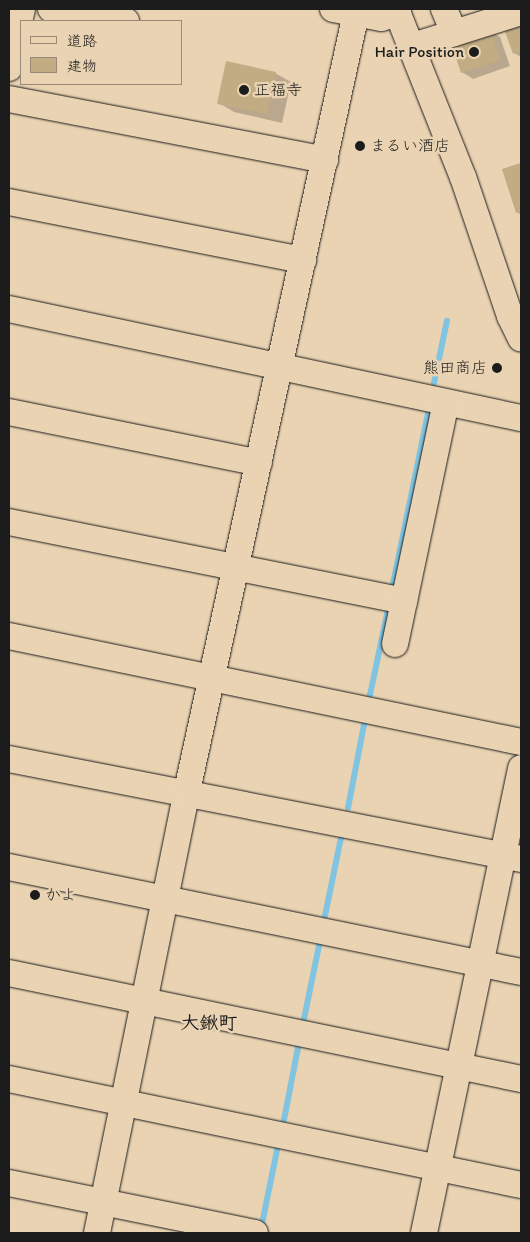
<!DOCTYPE html>
<meta charset="utf-8">
<style>
body{margin:0}
#map{position:relative;width:530px;height:1242px;overflow:hidden;background:#e9d3b2;font-family:Itim,"Klee One",sans-serif}
div>[style]{position:absolute}
[style*='--x']{left:calc(var(--x)*1px);top:calc(var(--y)*1px);width:calc(var(--w)*1px);rotate:calc(var(--a)*1deg)}
.shadow>*{inset:0;background:#0003}
.stream>*{height:5.5px;margin:-2.75px;padding:0 2.75px;transform-origin:2.75px;border-radius:2.75px;background:#80c4e1}
.building>*{inset:0;background:#c2ac83}
.roads{filter:drop-shadow(0 0 1px #1c1c1c) drop-shadow(0 0 1px #1c1c1c)}
.minor>*{height:26px;margin:-13px;padding:0 13px;transform-origin:13px;border-radius:13px;background:#e9d3b2}
.dots>*{width:14px;height:14px;translate:-50% -50%;box-sizing:border-box;border:2px solid #e9d3b2;border-radius:50%}
span{translate:-50% -50%;white-space:nowrap;text-align:center;line-height:1.15;-webkit-text-stroke:5px #e9d3b2;paint-order:stroke}
.poi-label{font-size:16px;color:#1c1c1c}
.right{translate:-100% -50%;text-align:right}
.left{translate:0 -50%;text-align:left}
.quarter-label{font-size:19px;color:#1c1c1c;font-weight:700}
.frame{position:absolute;inset:0;border:10px solid #1c1c1c;pointer-events:none}
.legend{position:absolute;left:20px;top:20px;width:162px;height:65px;box-sizing:border-box;background:#e9d3b2;border:1px solid #978a76;margin:0;padding:6px 9px;list-style:none;font-size:15px;color:#1c1c1c}
.legend li{display:flex;align-items:center;gap:10px;height:25px}
.legend b{width:25px;border:1px solid #978a76}
</style>
<div id="map">
<div class="shadow">
<div style="clip-path:polygon(521px 21px,521px 57px,514px 53px)"></div>
<div style="clip-path:polygon(490px 31px,500px 37px,510px 66px,473px 79px,462px 72px)"></div>
<div style="clip-path:polygon(275px 73px,291px 82px,282px 123px,234px 112px,219px 103px)"></div>
<div style="clip-path:polygon(521px 164px,521px 215px,517px 212px,503px 170px)"></div>
</div>
<div class="stream">
<div style="--x:434;--y:383;--w:63;--a:-78.2"></div>
<div style="--x:393;--y:584;--w:175;--a:-78.4"></div>
<div style="--x:370;--y:695;--w:83;--a:-78.1"></div>
<div style="--x:348;--y:808;--w:85;--a:-79.1"></div>
<div style="--x:325;--y:916;--w:80;--a:-78.4"></div>
<div style="--x:304;--y:1019;--w:75;--a:-78.4"></div>
<div style="--x:284;--y:1120;--w:73;--a:-79"></div>
<div style="--x:262;--y:1224;--w:76;--a:-78.5"></div>
</div>
<div class="building">
<div style="clip-path:polygon(521px 19px,521px 51px,513px 54px,503px 26px)"></div>
<div style="clip-path:polygon(490px 29px,500px 60px,461px 73px,451px 43px)"></div>
<div style="clip-path:polygon(226px 61px,276px 72px,267px 114px,217px 104px)"></div>
<div style="clip-path:polygon(521px 163px,521px 211px,516px 213px,502px 169px)"></div>
</div>
<div class="roads">
<div class="minor">
<div style="--x:51;--y:9;--w:76;--a:9.1"></div>
<div style="--x:333;--y:9;--w:49;--a:10.6"></div>
<div style="--x:381;--y:18;--w:18;--a:-16"></div>
<div style="--x:396;--y:9;--w:181;--a:68.3"></div>
<div style="--x:463;--y:177;--w:147;--a:71.3"></div>
<div style="--x:510;--y:316;--w:25;--a:64"></div>
<div style="--x:444;--y:9;--w:26;--a:67"></div>
<div style="--x:410;--y:47;--w:116;--a:-17.5"></div>
<div style="--x:9;--y:68;--w:60;--a:-77.6"></div>
<div style="--x:9;--y:99;--w:322;--a:10.9"></div>
<div style="--x:9;--y:202;--w:300;--a:11.2"></div>
<div style="--x:9;--y:309;--w:523;--a:12.02"></div>
<div style="--x:9;--y:412;--w:255;--a:11.5"></div>
<div style="--x:9;--y:522;--w:403;--a:11.3"></div>
<div style="--x:9;--y:636;--w:523;--a:11.7"></div>
<div style="--x:395;--y:644;--w:247;--a:-78.1"></div>
<div style="--x:9;--y:759;--w:522;--a:11.05"></div>
<div style="--x:9;--y:867;--w:523;--a:11.59"></div>
<div style="--x:9;--y:973;--w:523;--a:11.7"></div>
<div style="--x:9;--y:1079;--w:523;--a:11.7"></div>
<div style="--x:9;--y:1183;--w:251;--a:11.5"></div>
<div style="--x:97;--y:1233;--w:451;--a:-78.5"></div>
<div style="--x:187;--y:791;--w:796;--a:-77.74"></div>
<div style="--x:424;--y:1233;--w:475;--a:-78.2"></div>
</div>
</div>
<div class="dots">
<div style="left:474px;top:52px;background:#1c1c1c"></div>
<div style="left:244px;top:90px;background:#1c1c1c"></div>
<div style="left:360px;top:146px;background:#1c1c1c"></div>
<div style="left:497px;top:368px;background:#1c1c1c"></div>
<div style="left:35px;top:895px;background:#1c1c1c"></div>
</div>
<div class="poi-label">
<span class="right" style="left:464px;top:52px">Hair Position</span>
<span class="left" style="left:254px;top:90px">正福寺</span>
<span class="left" style="left:370px;top:146px">まるい酒店</span>
<span class="right" style="left:487px;top:368px">熊田商店</span>
<span class="left" style="left:45px;top:895px">かよ</span>
</div>
<div class="quarter-label">
<span style="left:209px;top:1023px">大鍬町</span>
</div>
<div class="frame"></div>
<ul class="legend">
<li><b style="height:6px;background:#e9d3b2"></b>道路</li>
<li><b style="height:14px;background:#c2ac83"></b>建物</li>
</ul>
</div>
